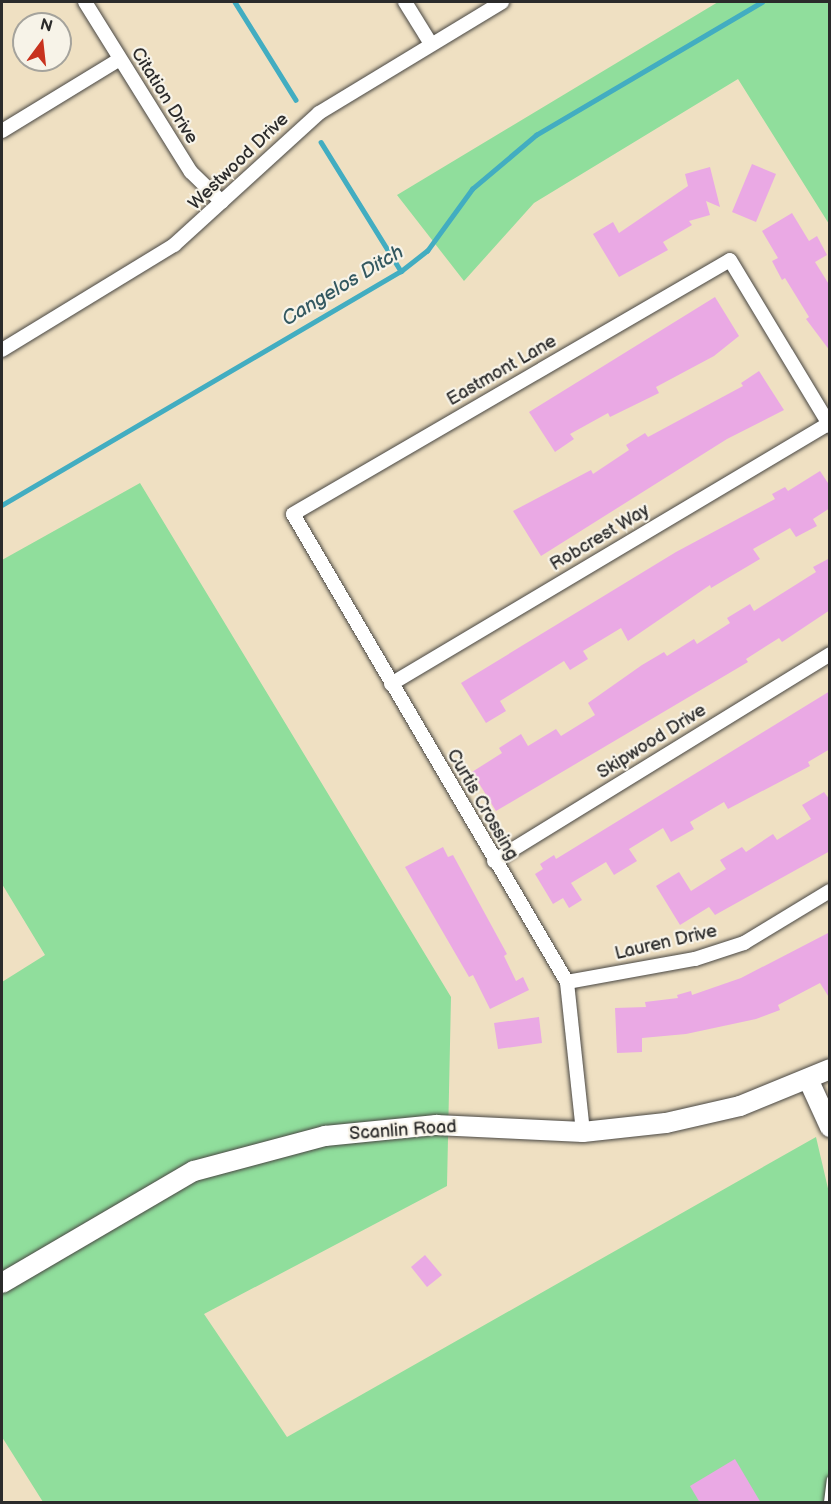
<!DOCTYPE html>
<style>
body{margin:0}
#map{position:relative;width:831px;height:1504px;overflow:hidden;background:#efe0c2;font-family:"Balsamiq Sans",sans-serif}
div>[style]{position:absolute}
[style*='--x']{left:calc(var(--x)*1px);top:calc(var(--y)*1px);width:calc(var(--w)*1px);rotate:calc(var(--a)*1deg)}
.green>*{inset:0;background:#90de9c}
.stream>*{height:4.5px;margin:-2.25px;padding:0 2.25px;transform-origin:2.25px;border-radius:2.25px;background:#42adc1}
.building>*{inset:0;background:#eaa9e4}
.roads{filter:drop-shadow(0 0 2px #484642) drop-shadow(0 0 2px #484642)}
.lane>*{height:7px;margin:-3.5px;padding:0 3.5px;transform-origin:3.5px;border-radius:3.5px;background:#fff}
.street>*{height:14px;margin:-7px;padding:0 7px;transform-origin:7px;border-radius:7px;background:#fff}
.secondary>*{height:20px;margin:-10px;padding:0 10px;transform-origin:10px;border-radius:10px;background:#fff}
span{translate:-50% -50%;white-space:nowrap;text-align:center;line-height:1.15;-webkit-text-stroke:4.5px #f7f3e8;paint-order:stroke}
.street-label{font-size:18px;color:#2b2b2b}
.water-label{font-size:20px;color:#335860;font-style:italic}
.frame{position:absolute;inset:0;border:3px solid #2b2b2b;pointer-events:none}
.north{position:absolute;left:12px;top:12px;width:60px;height:60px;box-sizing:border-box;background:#f7f3e8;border:2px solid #a5a39c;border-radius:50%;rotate:15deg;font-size:16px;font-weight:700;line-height:24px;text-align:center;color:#2b2b2b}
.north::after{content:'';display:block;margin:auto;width:21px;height:27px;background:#c8321e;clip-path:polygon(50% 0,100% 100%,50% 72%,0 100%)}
</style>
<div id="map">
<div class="green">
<div style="clip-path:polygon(718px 2px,829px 2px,829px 224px,738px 79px,534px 203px,464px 281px,397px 195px)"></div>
<div style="clip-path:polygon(140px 483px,451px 997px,447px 1186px,204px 1314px,287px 1437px,816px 1137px,830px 1197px,829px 1502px,43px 1502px,2px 1437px,2px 982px,45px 955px,2px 884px,2px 560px)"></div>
</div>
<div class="stream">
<div style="--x:235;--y:2;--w:115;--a:58.1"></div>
<div style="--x:321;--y:142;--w:152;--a:58.2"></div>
<div style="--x:2;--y:505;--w:463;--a:-30.4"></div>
<div style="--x:401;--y:271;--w:33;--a:-38"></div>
<div style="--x:427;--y:251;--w:77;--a:-54"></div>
<div style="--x:472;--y:189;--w:84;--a:-40.2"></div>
<div style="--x:536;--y:135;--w:262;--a:-30.5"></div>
</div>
<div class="building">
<div style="clip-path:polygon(752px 164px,776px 174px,756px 222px,732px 212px)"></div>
<div style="clip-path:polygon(710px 167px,720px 207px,706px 201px,710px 215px,689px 221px,692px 225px,663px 242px,668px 250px,619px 277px,593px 234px,613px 222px,619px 233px,688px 186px,685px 174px)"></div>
<div style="clip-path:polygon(792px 213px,809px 241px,817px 236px,827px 255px,815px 262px,830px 286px,830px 351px,806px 319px,809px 317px,785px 278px,782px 280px,772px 261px,778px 258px,762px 231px)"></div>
<div style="clip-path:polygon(715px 297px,739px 336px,714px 356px,656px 387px,659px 393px,610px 417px,608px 413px,570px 434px,574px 439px,555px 452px,529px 412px)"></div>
<div style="clip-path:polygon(759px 371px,784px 410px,727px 439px,541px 556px,513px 511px,591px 470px,593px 474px,629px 450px,626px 445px,645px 433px,648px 437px,743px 386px,741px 383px)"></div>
<div style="clip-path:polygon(820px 471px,830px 486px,830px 508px,813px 519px,817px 526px,796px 537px,790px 528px,753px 549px,760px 559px,711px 588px,710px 585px,628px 641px,621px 628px,583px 651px,588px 659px,570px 670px,564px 661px,500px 701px,506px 711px,486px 723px,461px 683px,676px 552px,775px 499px,772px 494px,785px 487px,788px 491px)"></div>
<div style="clip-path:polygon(830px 558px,830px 610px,782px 642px,779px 638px,746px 659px,748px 662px,496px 811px,472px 772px,502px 753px,499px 748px,521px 734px,528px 746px,556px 729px,561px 736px,595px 715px,588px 703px,642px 665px,664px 652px,667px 656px,694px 639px,697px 644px,730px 623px,727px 618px,750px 604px,754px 611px,816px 572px,813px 567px)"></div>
<div style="clip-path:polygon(830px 691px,830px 749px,808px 762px,810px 766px,728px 809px,724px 802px,690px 822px,694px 829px,671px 842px,663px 828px,629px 849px,637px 861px,614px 875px,606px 862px,571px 883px,582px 900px,569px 908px,563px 898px,553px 904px,535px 874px,543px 869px,540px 864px,554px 855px,556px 859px)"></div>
<div style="clip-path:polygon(824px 792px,830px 800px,830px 851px,715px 915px,709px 907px,680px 925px,656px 886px,679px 872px,691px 891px,726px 869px,720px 860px,742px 847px,746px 852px,773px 834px,777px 840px,811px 819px,802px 805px)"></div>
<div style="clip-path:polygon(443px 847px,448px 857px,453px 855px,507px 954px,504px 956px,516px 981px,523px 977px,529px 990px,490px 1009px,473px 975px,469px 977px,405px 867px)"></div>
<div style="clip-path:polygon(830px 932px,830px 999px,820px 983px,778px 1005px,780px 1010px,756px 1019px,686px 1034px,642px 1038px,642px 1052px,617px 1053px,615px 1008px,646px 1007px,645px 1002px,678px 998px,677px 995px,691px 991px,692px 995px,741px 978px)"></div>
<div style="clip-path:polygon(539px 1017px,542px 1043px,498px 1049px,494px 1023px)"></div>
<div style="clip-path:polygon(425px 1255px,442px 1275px,427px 1287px,411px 1267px)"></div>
<div style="clip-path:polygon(735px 1459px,761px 1503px,700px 1503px,690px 1486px)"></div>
</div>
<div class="roads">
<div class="lane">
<div style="--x:827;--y:1502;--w:23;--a:-83"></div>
</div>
<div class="street">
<div style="--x:85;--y:2;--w:200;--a:58.1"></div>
<div style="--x:191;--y:172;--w:43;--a:44.1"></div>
<div style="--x:405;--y:2;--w:49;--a:58.2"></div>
<div style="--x:2;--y:131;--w:138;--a:-31.4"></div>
<div style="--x:2;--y:350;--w:202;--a:-31.4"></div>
<div style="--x:174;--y:245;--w:196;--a:-42.3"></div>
<div style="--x:319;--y:113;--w:214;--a:-31.2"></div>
<div style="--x:391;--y:684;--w:508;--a:-30.75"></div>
<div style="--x:494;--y:861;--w:395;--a:-31.6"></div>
<div style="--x:567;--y:982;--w:130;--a:-10.2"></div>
<div style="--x:695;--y:959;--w:52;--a:-18.1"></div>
<div style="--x:744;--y:943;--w:100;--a:-31.2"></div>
<div style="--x:583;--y:1132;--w:151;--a:-96.1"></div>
<div style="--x:567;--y:982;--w:542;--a:-120.35"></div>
<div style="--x:293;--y:514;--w:505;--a:-30.17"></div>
<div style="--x:730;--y:260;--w:194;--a:58.9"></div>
</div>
<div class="secondary">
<div style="--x:808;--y:1079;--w:53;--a:65.4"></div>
<div style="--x:2;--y:1283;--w:222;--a:-30.3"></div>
<div style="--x:194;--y:1171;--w:136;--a:-15"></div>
<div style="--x:325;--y:1136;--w:112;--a:-5.7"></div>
<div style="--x:436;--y:1125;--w:147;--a:2.7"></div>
<div style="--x:583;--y:1132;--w:83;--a:-6.2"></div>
<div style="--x:666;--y:1123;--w:76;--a:-12.9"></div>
<div style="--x:740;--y:1106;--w:97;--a:-22.3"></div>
</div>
</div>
<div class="street-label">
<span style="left:164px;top:96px;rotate:58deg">Citation Drive</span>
<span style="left:239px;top:162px;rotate:-44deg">Westwood Drive</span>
<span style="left:502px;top:371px;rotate:-30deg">Eastmont Lane</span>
<span style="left:600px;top:538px;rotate:-31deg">Robcrest Way</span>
<span style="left:652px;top:742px;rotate:-32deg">Skipwood Drive</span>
<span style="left:482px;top:805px;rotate:60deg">Curtis Crossing</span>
<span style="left:666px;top:943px;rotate:-13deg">Lauren Drive</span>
<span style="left:403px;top:1131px;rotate:-4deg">Scanlin Road</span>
</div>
<div class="water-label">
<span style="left:343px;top:286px;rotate:-31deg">Cangelos Ditch</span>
</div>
<div class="frame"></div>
<div class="north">N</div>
</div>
